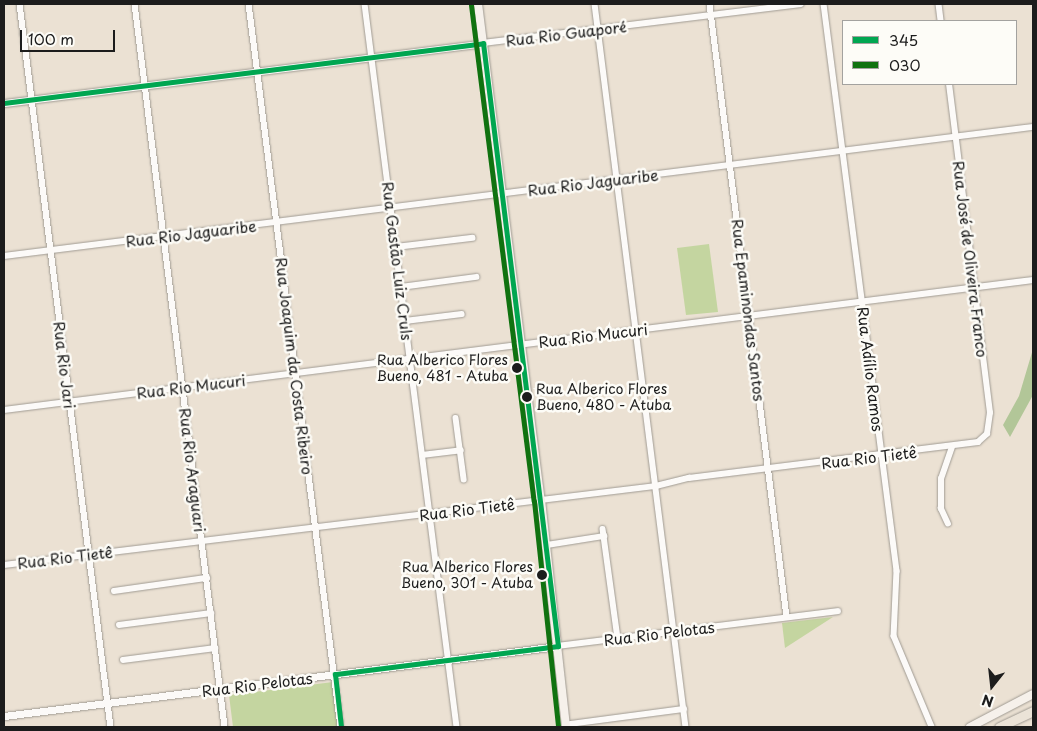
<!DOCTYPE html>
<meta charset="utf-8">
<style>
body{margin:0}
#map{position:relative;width:1037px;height:731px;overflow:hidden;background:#ebe1d3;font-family:"Playpen Sans",sans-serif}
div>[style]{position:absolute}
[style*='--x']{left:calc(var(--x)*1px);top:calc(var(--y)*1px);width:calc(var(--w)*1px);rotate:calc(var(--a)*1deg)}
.green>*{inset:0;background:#c4d5a0}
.forest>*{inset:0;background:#b2c698}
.roads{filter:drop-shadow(0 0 1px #a09b93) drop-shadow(0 0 1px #a09b93)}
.minor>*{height:5.5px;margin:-2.75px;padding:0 2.75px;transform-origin:2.75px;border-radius:2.75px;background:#fcfaf8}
.tertiary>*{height:7px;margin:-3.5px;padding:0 3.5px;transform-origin:3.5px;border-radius:3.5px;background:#fcfaf8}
.secondary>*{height:8px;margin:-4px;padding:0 4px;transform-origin:4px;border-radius:4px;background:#f6f1eb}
.trunk>*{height:9px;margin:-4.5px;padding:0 4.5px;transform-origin:4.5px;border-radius:4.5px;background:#ebe3d7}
.bus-1>*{height:5px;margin:-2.5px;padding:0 2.5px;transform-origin:2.5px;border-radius:2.5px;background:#00a651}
.bus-2>*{height:5px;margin:-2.5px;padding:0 2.5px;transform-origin:2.5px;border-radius:2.5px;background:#107210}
.dots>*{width:14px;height:14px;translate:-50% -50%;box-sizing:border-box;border:2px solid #fdfcf7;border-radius:50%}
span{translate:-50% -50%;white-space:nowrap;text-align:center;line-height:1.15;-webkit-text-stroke:5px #fdfcf7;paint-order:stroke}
.bus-label{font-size:14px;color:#1c1c1c}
.right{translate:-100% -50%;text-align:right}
.left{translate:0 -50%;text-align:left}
.street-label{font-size:15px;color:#1c1c1c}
.frame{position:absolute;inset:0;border:5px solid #1c1c1c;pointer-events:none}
.legend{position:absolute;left:842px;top:20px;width:175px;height:65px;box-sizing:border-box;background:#fdfcf7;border:1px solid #a3a29f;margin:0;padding:6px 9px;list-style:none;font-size:15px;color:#1c1c1c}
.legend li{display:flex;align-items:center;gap:10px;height:25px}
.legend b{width:25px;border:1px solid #a3a29f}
.north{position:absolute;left:967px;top:661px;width:50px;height:50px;-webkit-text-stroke:4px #fdfcf7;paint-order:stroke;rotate:196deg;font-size:14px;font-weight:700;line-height:20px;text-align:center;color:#1c1c1c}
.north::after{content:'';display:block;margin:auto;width:18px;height:22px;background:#1c1c1c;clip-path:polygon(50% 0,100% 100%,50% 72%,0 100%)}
.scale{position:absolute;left:20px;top:30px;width:95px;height:22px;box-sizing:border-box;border:2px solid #1c1c1c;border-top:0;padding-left:6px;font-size:15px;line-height:18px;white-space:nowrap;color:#1c1c1c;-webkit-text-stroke:4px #fdfcf7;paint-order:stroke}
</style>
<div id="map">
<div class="green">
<div style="clip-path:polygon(709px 244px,718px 312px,686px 315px,677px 248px)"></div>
<div style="clip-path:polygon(833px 617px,785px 648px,782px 623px)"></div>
<div style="clip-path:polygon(333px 682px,338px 727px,233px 727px,229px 695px)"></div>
</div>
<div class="forest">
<div style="clip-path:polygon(1033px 349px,1033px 395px,1010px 437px,1003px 425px,1019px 396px)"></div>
</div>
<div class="roads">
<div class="minor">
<div style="--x:20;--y:4;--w:729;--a:82.83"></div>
<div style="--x:135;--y:4;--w:729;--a:82.9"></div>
<div style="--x:249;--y:4;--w:729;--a:82.75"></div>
<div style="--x:365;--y:4;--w:729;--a:82.75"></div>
<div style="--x:595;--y:4;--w:729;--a:82.83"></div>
<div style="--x:710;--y:4;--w:618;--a:82.84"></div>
<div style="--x:824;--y:4;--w:572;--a:82.66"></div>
<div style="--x:897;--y:571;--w:65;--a:92.6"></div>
<div style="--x:894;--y:636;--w:99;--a:67.3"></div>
<div style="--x:939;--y:4;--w:17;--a:83"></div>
<div style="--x:483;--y:43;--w:320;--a:-7"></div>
<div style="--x:396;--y:247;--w:77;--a:-6.8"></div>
<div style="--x:4;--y:256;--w:1037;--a:-7.15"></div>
<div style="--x:401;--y:287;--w:76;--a:-7.6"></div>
<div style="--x:405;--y:321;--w:57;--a:-7"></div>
<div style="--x:4;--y:410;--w:1037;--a:-7.2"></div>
<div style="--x:456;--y:418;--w:62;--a:82.5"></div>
<div style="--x:422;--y:455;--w:39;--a:-7"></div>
<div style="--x:948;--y:524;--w:17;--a:-115"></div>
<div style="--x:941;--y:509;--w:30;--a:-90"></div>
<div style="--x:941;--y:479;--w:34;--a:-71"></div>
<div style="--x:603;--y:529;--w:110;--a:82.2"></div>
<div style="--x:547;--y:545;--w:58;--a:-9"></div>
<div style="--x:4;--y:565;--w:657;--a:-6.91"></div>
<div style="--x:656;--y:486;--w:34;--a:-14"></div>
<div style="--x:689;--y:478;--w:291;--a:-7.1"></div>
<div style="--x:978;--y:442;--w:12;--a:-42"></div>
<div style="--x:987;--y:434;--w:21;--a:-82"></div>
<div style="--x:990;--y:413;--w:332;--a:-97.1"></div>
<div style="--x:114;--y:591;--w:94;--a:-8"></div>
<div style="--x:119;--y:625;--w:93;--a:-7.4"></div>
<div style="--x:558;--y:646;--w:282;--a:-7.1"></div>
<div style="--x:123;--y:660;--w:93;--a:-7.4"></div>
<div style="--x:570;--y:724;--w:115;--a:-7.5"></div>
</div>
<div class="tertiary">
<div style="--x:4;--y:103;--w:483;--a:-7.1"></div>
<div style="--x:4;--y:716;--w:558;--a:-7.2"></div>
</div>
<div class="secondary">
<div style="--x:478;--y:4;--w:500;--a:82.8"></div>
<div style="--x:541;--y:500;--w:228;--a:83.7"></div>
<div style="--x:970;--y:727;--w:71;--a:-27.6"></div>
</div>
<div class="trunk">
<div style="--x:999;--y:727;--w:38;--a:-25"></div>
</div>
</div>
<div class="bus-1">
<div style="--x:4;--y:103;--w:483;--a:-7.1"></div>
<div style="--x:483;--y:43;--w:608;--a:82.91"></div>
<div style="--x:558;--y:646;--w:225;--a:172.8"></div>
<div style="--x:335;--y:674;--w:53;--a:83.5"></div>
</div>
<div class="bus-2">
<div style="--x:471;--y:5;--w:500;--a:82.8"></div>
<div style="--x:534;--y:501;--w:227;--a:83.9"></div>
</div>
<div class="dots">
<div style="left:517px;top:368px;background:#1c1c1c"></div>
<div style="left:527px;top:397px;background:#1c1c1c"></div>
<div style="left:542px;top:575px;background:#1c1c1c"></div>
</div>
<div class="bus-label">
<span class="right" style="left:508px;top:368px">Rua Alberico Flores<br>Bueno, 481 - Atuba</span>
<span class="left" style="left:536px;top:397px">Rua Alberico Flores<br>Bueno, 480 - Atuba</span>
<span class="right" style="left:533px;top:575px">Rua Alberico Flores<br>Bueno, 301 - Atuba</span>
</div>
<div class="street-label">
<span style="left:566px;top:33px;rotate:-7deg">Rua Rio Guaporé</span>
<span style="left:593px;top:182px;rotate:-7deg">Rua Rio Jaguaribe</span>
<span style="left:191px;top:233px;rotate:-7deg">Rua Rio Jaguaribe</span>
<span style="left:971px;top:259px;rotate:83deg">Rua José de Oliveira Franco</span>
<span style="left:398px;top:261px;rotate:83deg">Rua Gastão Luiz Cruls</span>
<span style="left:749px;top:310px;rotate:83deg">Rua Epaminondas Santos</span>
<span style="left:593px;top:335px;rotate:-7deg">Rua Rio Mucuri</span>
<span style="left:65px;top:365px;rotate:83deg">Rua Rio Jari</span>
<span style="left:295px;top:366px;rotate:83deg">Rua Joaquim da Costa Ribeiro</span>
<span style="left:871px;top:369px;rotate:83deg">Rua Adílio Ramos</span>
<span style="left:191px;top:386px;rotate:-7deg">Rua Rio Mucuri</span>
<span style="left:869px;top:457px;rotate:-7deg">Rua Rio Tietê</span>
<span style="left:193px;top:470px;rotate:83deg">Rua Rio Araguari</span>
<span style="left:467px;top:509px;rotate:-7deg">Rua Rio Tietê</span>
<span style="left:65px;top:557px;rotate:-7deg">Rua Rio Tietê</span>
<span style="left:659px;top:633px;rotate:-7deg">Rua Rio Pelotas</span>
<span style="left:257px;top:684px;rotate:-7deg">Rua Rio Pelotas</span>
</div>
<div class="frame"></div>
<ul class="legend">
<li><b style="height:6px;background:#00a651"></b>345</li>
<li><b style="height:6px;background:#107210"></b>030</li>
</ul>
<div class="north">N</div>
<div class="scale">100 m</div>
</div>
